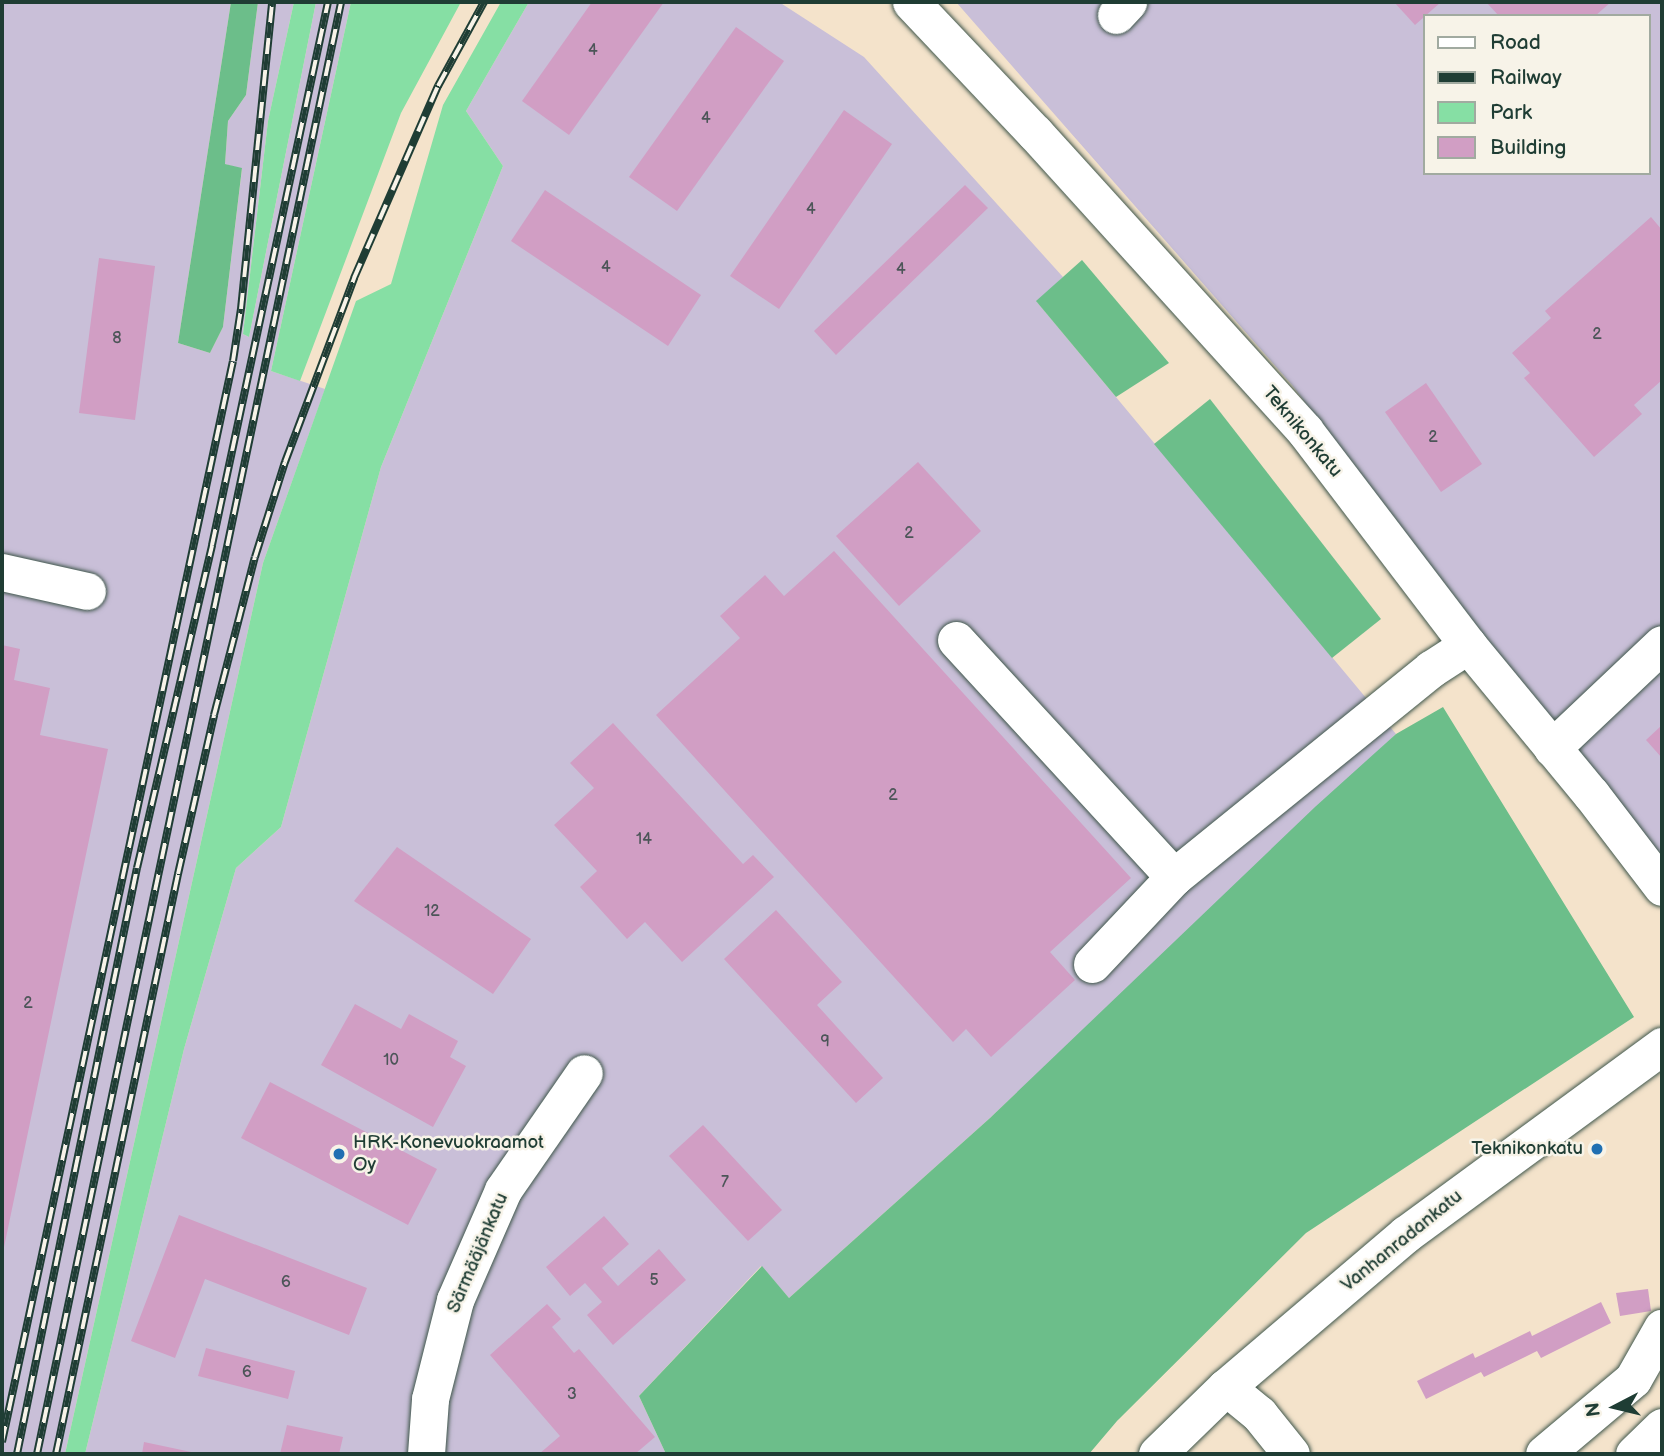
<!DOCTYPE html>
<meta charset="utf-8">
<style>
body{margin:0}
#map{position:relative;width:1664px;height:1456px;overflow:hidden;background:#f4e3cb;font-family:"Balsamiq Sans",sans-serif}
div>[style]{position:absolute}
[style*='--x']{left:calc(var(--x)*1px);top:calc(var(--y)*1px);width:calc(var(--w)*1px);rotate:calc(var(--a)*1deg)}
.industrial>*{inset:0;background:#c9bfd8}
.green>*{inset:0;background:#86dfa4}
.forest>*{inset:0;background:#6cbe8a}
.building>*{inset:0;background:#d19ec4}
.roads{filter:drop-shadow(0 0 2px #3f564b) drop-shadow(0 0 2px #3f564b)}
.minor>*{height:37px;margin:-18.5px;padding:0 18.5px;transform-origin:18.5px;border-radius:18.5px;background:#fff}
.rail>*{height:8px;margin-top:-4px;transform-origin:0;background:repeating-linear-gradient(90deg,#f7f3e8 0 16px,#1f3d34 0 32px);box-sizing:border-box;border-block:2px solid #1f3d34}
.dots>*{width:19px;height:19px;translate:-50% -50%;box-sizing:border-box;border:4px solid #f7f3e8;border-radius:50%}
span{translate:-50% -50%;white-space:nowrap;text-align:center;line-height:1.15;-webkit-text-stroke:5px #f7f3e8;paint-order:stroke}
.number-label{font-size:16px;color:#4c5558}
.number-label span{-webkit-text-stroke-width:0}
.street-label{font-size:19px;color:#1f3d34}
.poi-label{font-size:19px;color:#1f3d34}
.left{translate:0 -50%;text-align:left}
.right{translate:-100% -50%;text-align:right}
.frame{position:absolute;inset:0;border:4px solid #1f3d34;pointer-events:none}
.legend{position:absolute;left:1423px;top:14px;width:228px;height:161px;box-sizing:border-box;background:#f7f3e8;border:2px solid #a1aaa0;margin:0;padding:9px 12px;list-style:none;font-size:21px;color:#1f3d34}
.legend li{display:flex;align-items:center;gap:14px;height:35px}
.legend b{width:35px;border:2px solid #a1aaa0}
.north{position:absolute;left:1580px;top:1372px;width:70px;height:70px;-webkit-text-stroke:5px #f7f3e8;paint-order:stroke;rotate:263deg;font-size:19px;font-weight:700;line-height:28px;text-align:center;color:#1f3d34}
.north::after{content:'';display:block;margin:auto;width:24px;height:32px;background:#1f3d34;clip-path:polygon(50% 0,100% 100%,50% 72%,0 100%)}
</style>
<div id="map">
<div class="industrial">
<div style="clip-path:polygon(2px 2px,231px 2px,178px 343px,210px 353px,223px 327px,242px 169px,225px 164px,228px 121px,246px 95px,258px 2px,294px 2px,268px 121px,243px 334px,249px 337px,316px 2px,351px 2px,271px 371px,325px 389px,263px 563px,65px 1454px,2px 1454px)"></div>
<div style="clip-path:polygon(529px 2px,779px 2px,864px 57px,1063px 277px,1037px 302px,1396px 734px,990px 1118px,789px 1298px,761px 1266px,639px 1396px,666px 1454px,85px 1454px,184px 1049px,236px 868px,281px 827px,381px 467px,503px 166px,466px 111px)"></div>
<div style="clip-path:polygon(evenodd,956px 2px,1662px 2px,1662px 856px,1495px 658px,1292px 385px,956px 2px,1424px 16px,1648px 16px,1648px 173px,1424px 173px,1424px 16px)"></div>
</div>
<div class="green">
<div style="clip-path:polygon(294px 2px,316px 2px,249px 337px,243px 334px,268px 121px)"></div>
<div style="clip-path:polygon(351px 2px,461px 2px,401px 113px,300px 381px,271px 371px)"></div>
<div style="clip-path:polygon(501px 2px,529px 2px,466px 111px,503px 166px,381px 467px,281px 827px,236px 868px,184px 1049px,85px 1454px,65px 1454px,263px 563px,356px 301px,391px 284px,443px 105px)"></div>
</div>
<div class="forest">
<div style="clip-path:polygon(231px 2px,258px 2px,246px 95px,228px 121px,225px 164px,242px 168px,223px 327px,210px 353px,178px 343px)"></div>
<div style="clip-path:polygon(1082px 260px,1169px 363px,1116px 397px,1036px 301px)"></div>
<div style="clip-path:polygon(1210px 399px,1381px 619px,1332px 658px,1154px 444px)"></div>
<div style="clip-path:polygon(1443px 707px,1634px 1017px,1306px 1233px,1117px 1421px,1089px 1454px,666px 1454px,639px 1396px,762px 1266px,789px 1298px,990px 1118px,1315px 807px,1396px 734px)"></div>
</div>
<div class="building">
<div style="clip-path:polygon(592px 2px,664px 2px,569px 135px,522px 101px)"></div>
<div style="clip-path:polygon(1394px 2px,1441px 2px,1415px 25px)"></div>
<div style="clip-path:polygon(1486px 2px,1611px 2px,1595px 16px,1499px 16px)"></div>
<div style="clip-path:polygon(736px 27px,784px 61px,677px 211px,629px 177px)"></div>
<div style="clip-path:polygon(844px 110px,892px 144px,779px 309px,730px 276px)"></div>
<div style="clip-path:polygon(965px 185px,988px 208px,836px 355px,814px 331px)"></div>
<div style="clip-path:polygon(545px 190px,701px 295px,668px 346px,511px 241px)"></div>
<div style="clip-path:polygon(1651px 217px,1662px 230px,1662px 380px,1634px 405px,1642px 414px,1594px 457px,1524px 378px,1530px 373px,1512px 353px,1551px 318px,1545px 311px)"></div>
<div style="clip-path:polygon(99px 258px,155px 266px,135px 420px,79px 413px)"></div>
<div style="clip-path:polygon(1426px 383px,1482px 464px,1441px 492px,1385px 412px)"></div>
<div style="clip-path:polygon(918px 462px,981px 531px,899px 606px,836px 536px)"></div>
<div style="clip-path:polygon(834px 551px,1131px 878px,1050px 952px,1075px 980px,991px 1057px,966px 1029px,953px 1042px,656px 715px,740px 638px,720px 616px,765px 575px,784px 596px)"></div>
<div style="clip-path:polygon(2px 645px,20px 649px,14px 680px,50px 688px,40px 735px,108px 749px,3px 1252px)"></div>
<div style="clip-path:polygon(613px 723px,743px 864px,753px 855px,774px 877px,682px 962px,645px 922px,627px 939px,580px 887px,597px 871px,554px 825px,594px 788px,570px 763px)"></div>
<div style="clip-path:polygon(1662px 725px,1662px 758px,1646px 740px)"></div>
<div style="clip-path:polygon(397px 847px,531px 939px,493px 994px,354px 901px)"></div>
<div style="clip-path:polygon(776px 910px,842px 982px,817px 1005px,883px 1078px,856px 1103px,724px 959px)"></div>
<div style="clip-path:polygon(355px 1004px,401px 1029px,409px 1014px,458px 1041px,450px 1057px,466px 1066px,433px 1127px,321px 1065px)"></div>
<div style="clip-path:polygon(270px 1082px,437px 1169px,408px 1225px,241px 1138px)"></div>
<div style="clip-path:polygon(703px 1125px,782px 1210px,748px 1241px,669px 1156px)"></div>
<div style="clip-path:polygon(179px 1215px,367px 1288px,349px 1335px,205px 1279px,175px 1358px,131px 1341px)"></div>
<div style="clip-path:polygon(604px 1216px,629px 1244px,602px 1268px,618px 1286px,659px 1249px,686px 1280px,613px 1345px,587px 1315px,602px 1302px,585px 1283px,570px 1296px,546px 1267px)"></div>
<div style="clip-path:polygon(1648px 1289px,1651px 1311px,1620px 1316px,1616px 1293px)"></div>
<div style="clip-path:polygon(1601px 1302px,1611px 1323px,1541px 1358px,1537px 1351px,1484px 1377px,1481px 1372px,1426px 1399px,1417px 1381px,1473px 1353px,1475px 1358px,1530px 1331px,1532px 1336px)"></div>
<div style="clip-path:polygon(547px 1304px,561px 1319px,552px 1327px,574px 1353px,579px 1349px,655px 1437px,635px 1454px,539px 1454px,560px 1436px,490px 1355px)"></div>
<div style="clip-path:polygon(206px 1348px,295px 1371px,288px 1399px,198px 1376px)"></div>
<div style="clip-path:polygon(287px 1425px,343px 1437px,339px 1454px,280px 1454px)"></div>
<div style="clip-path:polygon(144px 1442px,196px 1453px,196px 1454px,142px 1454px)"></div>
</div>
<div class="roads">
<div class="minor">
<div style="--x:911;--y:2;--w:180;--a:46.6"></div>
<div style="--x:1035;--y:133;--w:402;--a:47.8"></div>
<div style="--x:1305;--y:431;--w:269;--a:52.7"></div>
<div style="--x:1468;--y:645;--w:193;--a:50.5"></div>
<div style="--x:1591;--y:794;--w:117;--a:52.6"></div>
<div style="--x:1116;--y:15;--w:18;--a:-47"></div>
<div style="--x:2;--y:572;--w:87;--a:12.6"></div>
<div style="--x:956;--y:640;--w:322;--a:47.4"></div>
<div style="--x:1552;--y:748;--w:151;--a:-43.4"></div>
<div style="--x:1092;--y:964;--w:120;--a:-46.7"></div>
<div style="--x:1174;--y:877;--w:331;--a:-39"></div>
<div style="--x:1431;--y:669;--w:44;--a:-33"></div>
<div style="--x:1226;--y:1387;--w:43;--a:39.3"></div>
<div style="--x:1259;--y:1414;--w:51;--a:51.3"></div>
<div style="--x:426;--y:1454;--w:55;--a:-85.8"></div>
<div style="--x:430;--y:1399;--w:102;--a:-75.8"></div>
<div style="--x:455;--y:1300;--w:120;--a:-66.4"></div>
<div style="--x:503;--y:1190;--w:142;--a:-55.3"></div>
<div style="--x:1157;--y:1454;--w:96;--a:-44.2"></div>
<div style="--x:1226;--y:1387;--w:236;--a:-40.4"></div>
<div style="--x:1406;--y:1234;--w:318;--a:-36.3"></div>
<div style="--x:1544;--y:1454;--w:116;--a:-40.1"></div>
<div style="--x:1633;--y:1379;--w:59;--a:-60.4"></div>
<div style="--x:1634;--y:1454;--w:39;--a:-44"></div>
</div>
</div>
<div class="rail">
<div style="--x:2;--y:1442;--w:1105;--a:-77.94"></div>
<div style="--x:233;--y:361;--w:53;--a:-81.3"></div>
<div style="--x:241;--y:309;--w:309;--a:-84.2"></div>
<div style="--x:17;--y:1454;--w:598;--a:-78.43"></div>
<div style="--x:137;--y:868;--w:332;--a:-76.9"></div>
<div style="--x:212;--y:545;--w:555;--a:-77.94"></div>
<div style="--x:37;--y:1454;--w:1483;--a:-78.17"></div>
<div style="--x:56;--y:1454;--w:593;--a:-78.12"></div>
<div style="--x:178;--y:874;--w:163;--a:-77.2"></div>
<div style="--x:214;--y:715;--w:163;--a:-75.5"></div>
<div style="--x:255;--y:557;--w:100;--a:-72.5"></div>
<div style="--x:285;--y:462;--w:197;--a:-69.4"></div>
<div style="--x:354;--y:278;--w:210;--a:-66.4"></div>
<div style="--x:438;--y:86;--w:96;--a:-61.3"></div>
</div>
<div class="dots">
<div style="left:1597px;top:1149px;background:#1f6fb2"></div>
<div style="left:339px;top:1154px;background:#1f6fb2"></div>
</div>
<div class="number-label">
<span style="left:593px;top:51px">4</span>
<span style="left:706px;top:119px">4</span>
<span style="left:811px;top:210px">4</span>
<span style="left:606px;top:268px">4</span>
<span style="left:901px;top:270px">4</span>
<span style="left:1597px;top:335px">2</span>
<span style="left:117px;top:339px">8</span>
<span style="left:1433px;top:438px">2</span>
<span style="left:909px;top:534px">2</span>
<span style="left:893px;top:796px">2</span>
<span style="left:644px;top:840px">14</span>
<span style="left:432px;top:912px">12</span>
<span style="left:28px;top:1004px">2</span>
<span style="left:825px;top:1042px">9</span>
<span style="left:391px;top:1061px">10</span>
<span style="left:725px;top:1183px">7</span>
<span style="left:654px;top:1281px">5</span>
<span style="left:286px;top:1283px">6</span>
<span style="left:247px;top:1373px">6</span>
<span style="left:572px;top:1395px">3</span>
</div>
<div class="street-label">
<span style="left:1302px;top:432px;rotate:50deg">Teknikonkatu</span>
<span style="left:1402px;top:1241px;rotate:-39deg">Vanhanradankatu</span>
<span style="left:478px;top:1253px;rotate:-67deg">Särmääjänkatu</span>
</div>
<div class="poi-label">
<span class="left" style="left:353px;top:1154px">HRK-Konevuokraamot<br>Oy</span>
<span class="right" style="left:1583px;top:1149px">Teknikonkatu</span>
</div>
<div class="frame"></div>
<ul class="legend">
<li><b style="height:9px;background:#fff"></b>Road</li>
<li><b style="height:9px;background:#1f3d34"></b>Railway</li>
<li><b style="height:19px;background:#86dfa4"></b>Park</li>
<li><b style="height:19px;background:#d19ec4"></b>Building</li>
</ul>
<div class="north">N</div>
</div>
